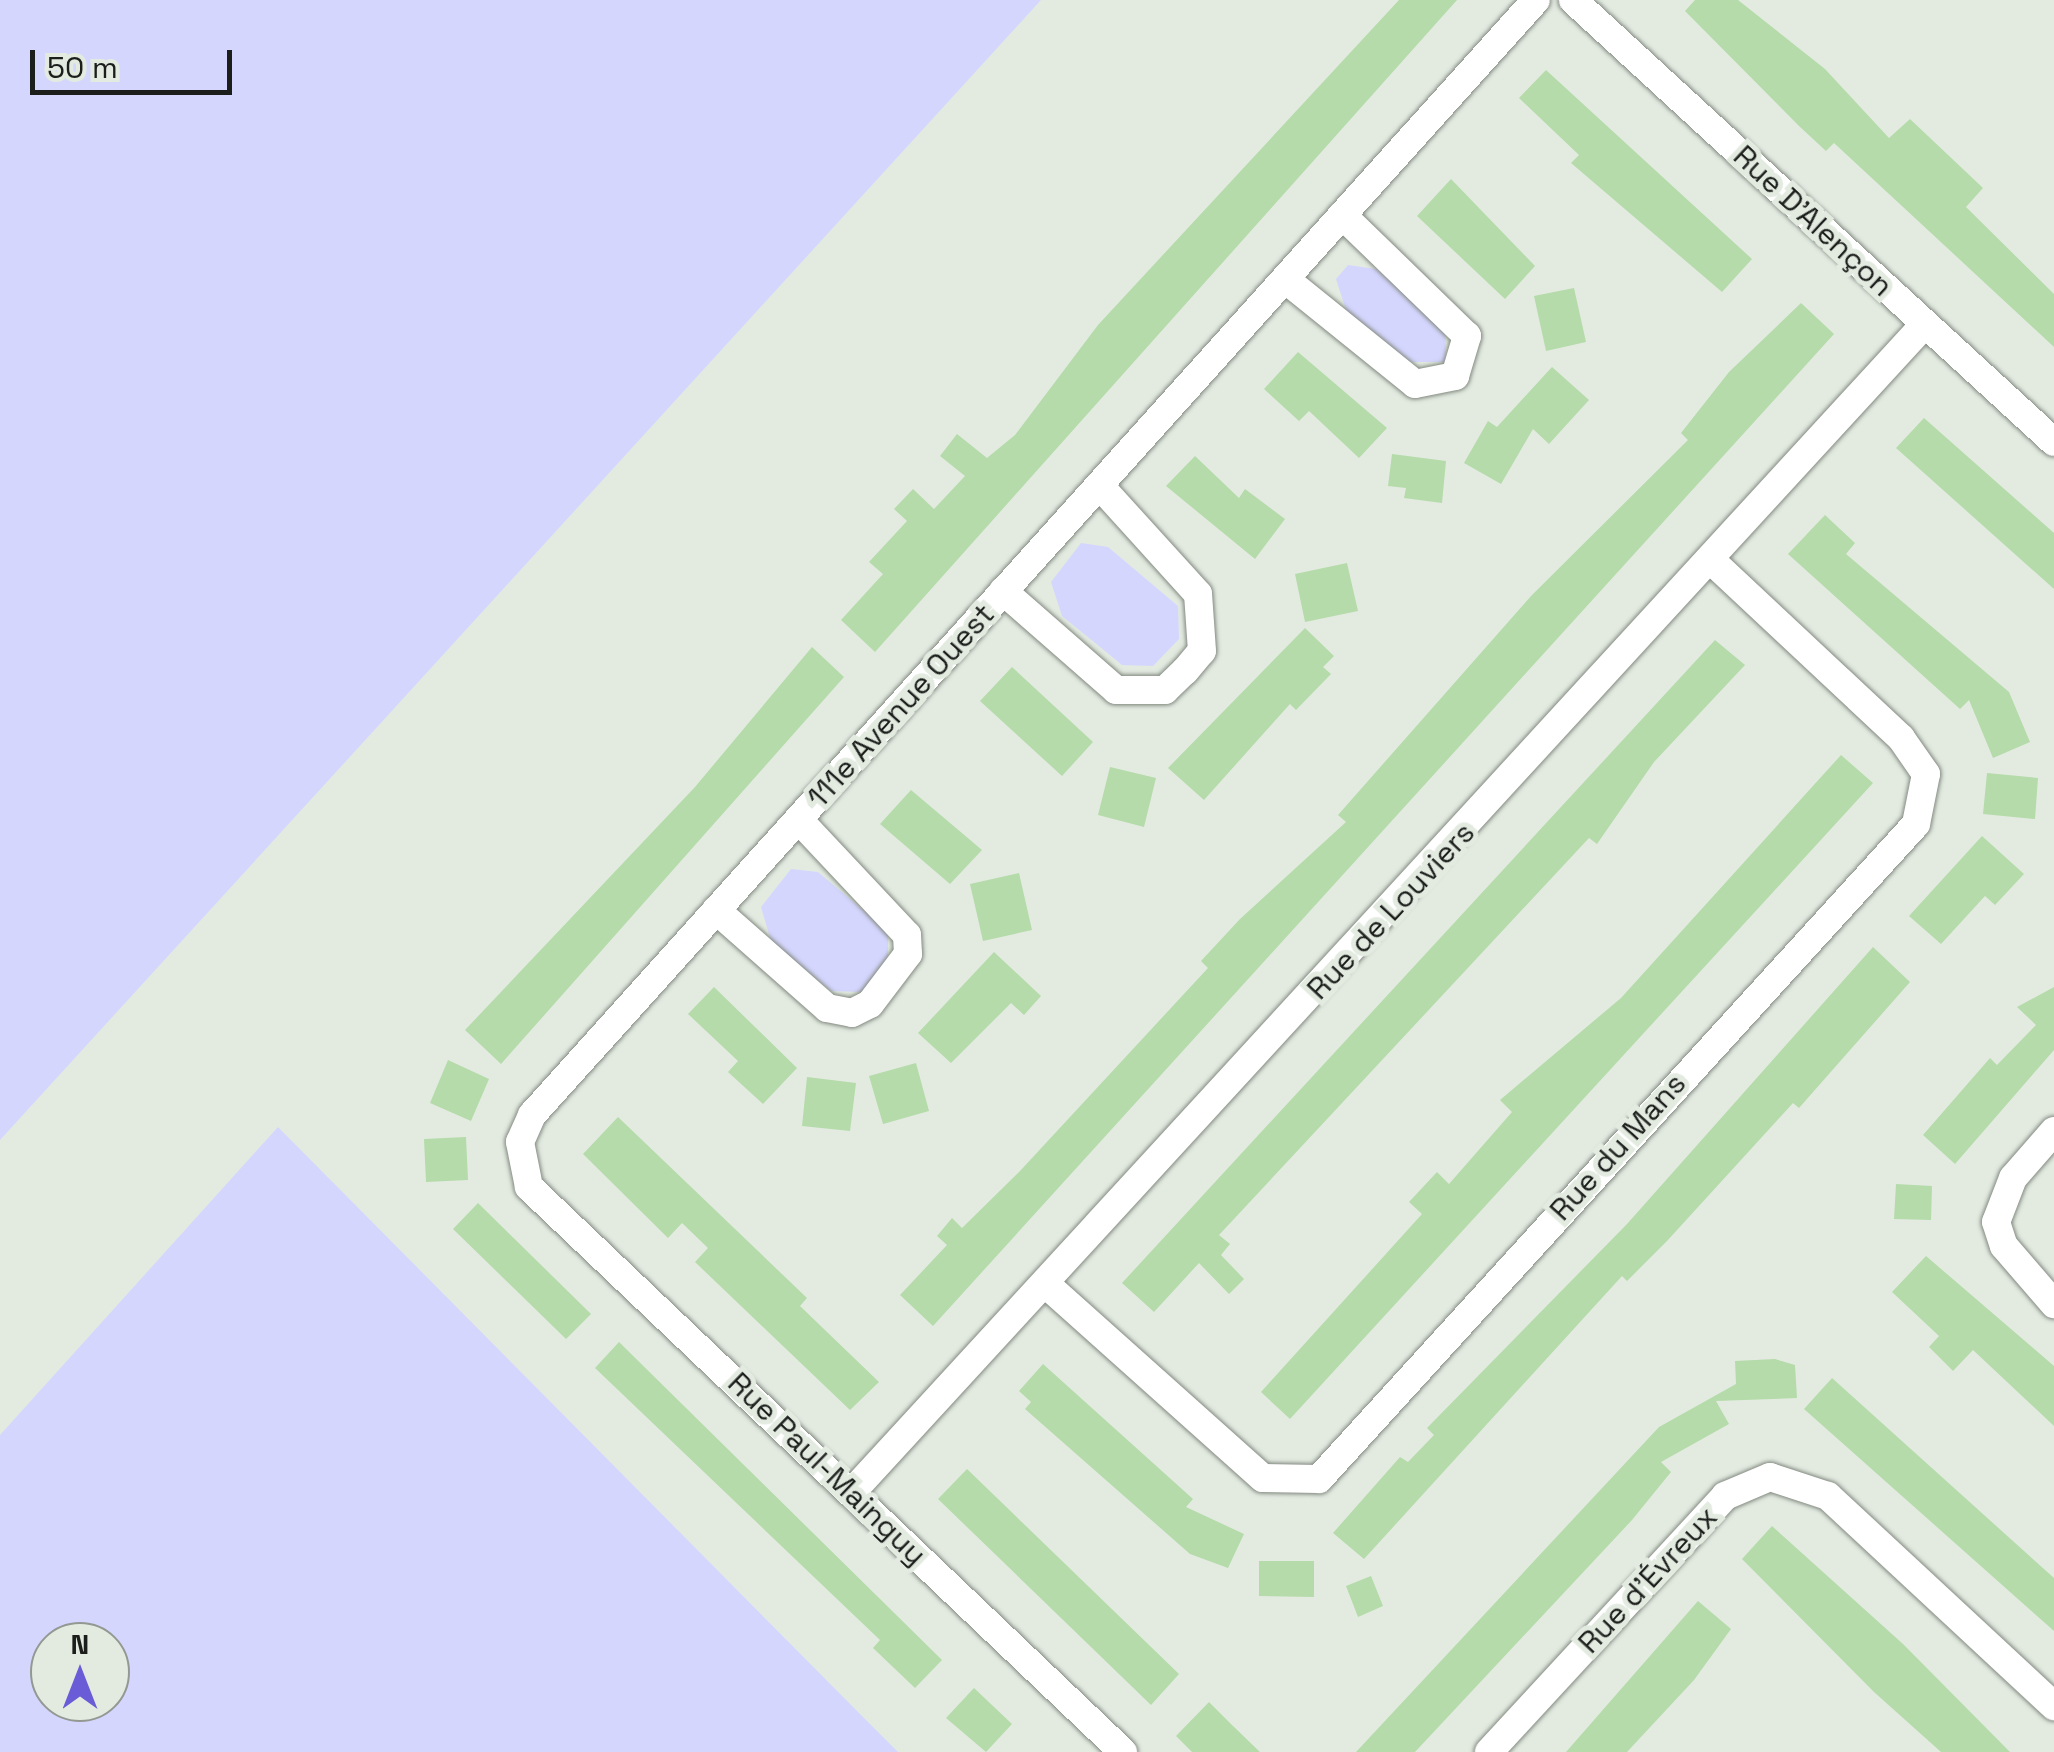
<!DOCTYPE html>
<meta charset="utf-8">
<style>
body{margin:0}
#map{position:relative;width:2054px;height:1752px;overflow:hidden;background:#e3ebe1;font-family:"Space Grotesk",sans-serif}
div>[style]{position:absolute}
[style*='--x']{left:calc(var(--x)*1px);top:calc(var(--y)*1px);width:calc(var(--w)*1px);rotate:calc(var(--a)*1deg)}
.green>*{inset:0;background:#d5d6fe}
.building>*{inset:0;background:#b4dba9}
.roads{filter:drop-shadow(0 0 2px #838a81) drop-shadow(0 0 2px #838a81)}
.street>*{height:28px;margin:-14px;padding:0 14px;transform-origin:14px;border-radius:14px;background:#fff}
span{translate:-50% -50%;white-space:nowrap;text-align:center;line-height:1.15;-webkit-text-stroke:10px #e3ebe1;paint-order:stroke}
.street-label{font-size:30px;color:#1b1e1b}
.north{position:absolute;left:30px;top:1622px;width:100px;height:100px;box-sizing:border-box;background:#e3ebe1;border:2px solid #939992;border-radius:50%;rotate:0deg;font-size:28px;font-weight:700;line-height:40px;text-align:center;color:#1b1e1b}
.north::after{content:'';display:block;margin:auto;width:35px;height:45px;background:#6a5cd6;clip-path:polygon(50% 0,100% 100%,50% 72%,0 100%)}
.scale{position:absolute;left:30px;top:50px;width:202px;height:45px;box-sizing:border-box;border:5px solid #1b1e1b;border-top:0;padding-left:12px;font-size:30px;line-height:35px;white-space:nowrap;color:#1b1e1b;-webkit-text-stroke:8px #e3ebe1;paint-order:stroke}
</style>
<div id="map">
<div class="green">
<div style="clip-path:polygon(0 0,1041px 0,0 1140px)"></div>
<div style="clip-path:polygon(1348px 265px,1376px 269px,1445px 328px,1446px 362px,1407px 362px,1347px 313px,1336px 279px)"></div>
<div style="clip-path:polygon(1081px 543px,1108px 547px,1178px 606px,1179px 639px,1153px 666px,1122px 665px,1062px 616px,1051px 582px)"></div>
<div style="clip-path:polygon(791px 869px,818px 872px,888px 931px,888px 965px,863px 992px,831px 991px,771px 941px,761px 907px)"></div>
<div style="clip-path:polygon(evenodd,278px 1127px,859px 1713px,898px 1752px,0 1752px,0 1435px,278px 1127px,50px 1642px,110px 1642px,110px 1702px,50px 1702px,50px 1642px)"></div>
</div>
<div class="building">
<div style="clip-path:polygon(1399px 0,1457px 0,875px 652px,841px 620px,883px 574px,869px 562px,907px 521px,894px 509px,913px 489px,934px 509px,965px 476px,940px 456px,957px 434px,987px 458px,1015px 435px,1098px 325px)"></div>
<div style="clip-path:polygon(1695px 0,1738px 0,1825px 69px,1889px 138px,1910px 119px,1983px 188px,1966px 207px,2054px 294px,2054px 347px,1834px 143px,1826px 151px,1799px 126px,1685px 11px)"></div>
<div style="clip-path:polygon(1546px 70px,1752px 259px,1722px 292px,1571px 163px,1579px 155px,1519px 98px)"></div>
<div style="clip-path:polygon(1451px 179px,1535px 266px,1505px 299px,1417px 216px)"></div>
<div style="clip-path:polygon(1574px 288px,1586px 342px,1546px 351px,1534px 296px)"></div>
<div style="clip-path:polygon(1801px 303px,1834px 334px,933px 1326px,900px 1295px,947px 1245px,937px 1236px,952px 1218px,962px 1228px,1020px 1171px,1208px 968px,1201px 961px,1240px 919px,1346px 822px,1338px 815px,1532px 595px,1688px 440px,1681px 433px,1729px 372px)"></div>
<div style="clip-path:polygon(1298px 352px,1387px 428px,1359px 458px,1309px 411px,1299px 421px,1264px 389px)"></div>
<div style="clip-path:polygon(1552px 367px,1589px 400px,1549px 444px,1533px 429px,1501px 484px,1464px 463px,1488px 421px,1497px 427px)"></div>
<div style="clip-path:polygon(1924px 418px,2054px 533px,2054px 589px,1896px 448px)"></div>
<div style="clip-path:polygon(1392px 454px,1446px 461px,1442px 503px,1404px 498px,1406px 488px,1388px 486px)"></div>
<div style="clip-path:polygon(1195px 456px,1239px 498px,1245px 489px,1285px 519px,1255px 559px,1166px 486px)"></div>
<div style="clip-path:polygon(1825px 515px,1855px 543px,1846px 554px,2009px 692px,2030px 742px,1993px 758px,1969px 700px,1960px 709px,1788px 554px)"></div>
<div style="clip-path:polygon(1347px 563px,1358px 611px,1305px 622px,1295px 574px)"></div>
<div style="clip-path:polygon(1305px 628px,1334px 656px,1323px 667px,1331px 674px,1296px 710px,1290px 704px,1204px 800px,1168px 768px)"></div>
<div style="clip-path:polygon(1715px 640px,1745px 665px,1654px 762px,1597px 844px,1589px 838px,1219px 1235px,1230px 1244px,1221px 1255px,1244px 1279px,1229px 1294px,1199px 1263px,1154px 1312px,1122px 1283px)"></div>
<div style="clip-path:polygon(812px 647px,844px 677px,501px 1064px,465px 1030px,695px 787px)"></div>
<div style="clip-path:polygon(1012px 667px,1093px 742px,1062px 776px,980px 701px)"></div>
<div style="clip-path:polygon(1841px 755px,1873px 783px,1290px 1419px,1261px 1392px,1422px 1214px,1409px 1202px,1437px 1172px,1449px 1184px,1512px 1112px,1500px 1100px,1621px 998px)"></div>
<div style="clip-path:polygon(1110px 767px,1156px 778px,1144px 827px,1098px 815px)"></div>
<div style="clip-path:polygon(1987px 773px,2038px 778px,2035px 819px,1983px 814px)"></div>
<div style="clip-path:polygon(911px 790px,982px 850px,950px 884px,880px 824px)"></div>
<div style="clip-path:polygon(1982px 836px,2024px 874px,1995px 905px,1985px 896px,1941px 944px,1909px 916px)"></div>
<div style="clip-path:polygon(1019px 873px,1032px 930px,983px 941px,970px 884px)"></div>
<div style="clip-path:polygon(1873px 947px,1910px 982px,1799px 1108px,1793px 1103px,1667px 1241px,1627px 1281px,1622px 1276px,1364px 1559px,1333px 1533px,1400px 1457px,1408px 1462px,1434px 1435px,1427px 1428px,1627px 1224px)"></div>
<div style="clip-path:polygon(994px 952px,1041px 996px,1024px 1015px,1011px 1003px,951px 1063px,918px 1033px)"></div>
<div style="clip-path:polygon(714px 987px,797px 1068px,763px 1104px,728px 1072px,738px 1061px,688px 1014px)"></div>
<div style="clip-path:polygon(2054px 987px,2054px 1050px,1955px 1164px,1923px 1135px,1990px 1058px,1997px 1065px,2036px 1025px,2017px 1007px)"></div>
<div style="clip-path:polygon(448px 1060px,489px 1079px,471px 1121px,430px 1103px)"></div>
<div style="clip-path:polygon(916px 1063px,929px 1111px,883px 1124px,869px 1076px)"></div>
<div style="clip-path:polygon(807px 1077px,856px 1083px,850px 1131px,802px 1126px)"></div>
<div style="clip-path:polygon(618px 1117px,807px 1298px,800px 1306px,879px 1382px,850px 1410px,695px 1262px,708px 1248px,682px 1223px,668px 1238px,583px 1154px)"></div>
<div style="clip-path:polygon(466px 1137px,468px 1180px,426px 1182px,424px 1139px)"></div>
<div style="clip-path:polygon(1896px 1184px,1932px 1186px,1931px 1220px,1894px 1219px)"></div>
<div style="clip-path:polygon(478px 1203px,591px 1314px,566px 1339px,453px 1229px)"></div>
<div style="clip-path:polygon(1926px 1256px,2054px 1366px,2054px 1426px,1973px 1350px,1953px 1371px,1929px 1347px,1939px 1336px,1892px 1292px)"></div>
<div style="clip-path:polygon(619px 1342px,942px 1660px,915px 1688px,873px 1648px,880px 1640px,595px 1368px)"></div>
<div style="clip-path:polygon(1775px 1359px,1795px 1365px,1797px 1398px,1716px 1401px,1729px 1424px,1661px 1462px,1671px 1472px,1632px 1520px,1415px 1752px,1356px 1752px,1659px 1427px,1736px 1384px,1735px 1361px)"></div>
<div style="clip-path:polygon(1043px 1364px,1193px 1499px,1186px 1507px,1244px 1534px,1228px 1568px,1190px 1554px,1025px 1409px,1031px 1402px,1019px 1391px)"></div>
<div style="clip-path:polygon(1832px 1378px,2054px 1578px,2054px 1631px,1804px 1409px)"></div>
<div style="clip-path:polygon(967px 1469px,1179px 1674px,1151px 1705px,938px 1499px)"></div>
<div style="clip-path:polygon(1772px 1526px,1903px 1644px,2010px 1752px,1941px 1752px,1874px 1692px,1742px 1559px)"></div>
<div style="clip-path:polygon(1259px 1561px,1314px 1561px,1314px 1597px,1259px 1596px)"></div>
<div style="clip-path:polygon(1371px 1576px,1383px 1606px,1358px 1617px,1346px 1586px)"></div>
<div style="clip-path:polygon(1698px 1601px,1731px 1629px,1694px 1680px,1627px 1752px,1566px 1752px)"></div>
<div style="clip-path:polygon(974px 1688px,1012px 1724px,986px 1752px,946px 1718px)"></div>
<div style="clip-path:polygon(1209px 1702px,1233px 1726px,1260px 1752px,1192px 1752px,1176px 1736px)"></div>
</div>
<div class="roads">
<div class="street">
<div style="--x:1573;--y:0;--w:653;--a:42.58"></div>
<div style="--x:1285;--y:279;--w:167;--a:38.9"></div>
<div style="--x:1415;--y:384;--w:41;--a:-11.3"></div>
<div style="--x:1455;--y:376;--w:42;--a:-73.3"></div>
<div style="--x:1467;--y:336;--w:174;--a:-135.9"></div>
<div style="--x:1003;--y:591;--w:150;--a:41.2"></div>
<div style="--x:1116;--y:690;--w:49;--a:0"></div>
<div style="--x:1165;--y:690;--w:28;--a:-44"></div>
<div style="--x:1185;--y:671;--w:26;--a:-50"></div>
<div style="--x:1202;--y:651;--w:57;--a:-94"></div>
<div style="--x:1198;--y:594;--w:147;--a:-132.2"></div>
<div style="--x:716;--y:910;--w:148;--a:41.4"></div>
<div style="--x:827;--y:1008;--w:25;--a:11"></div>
<div style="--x:852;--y:1013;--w:20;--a:-27"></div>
<div style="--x:870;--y:1004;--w:63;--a:-52.8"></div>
<div style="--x:908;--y:954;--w:19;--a:-93"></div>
<div style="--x:907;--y:935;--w:158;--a:-133.2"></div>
<div style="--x:2054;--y:1131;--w:62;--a:131.1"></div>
<div style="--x:2013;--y:1178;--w:47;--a:111.1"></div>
<div style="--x:1996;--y:1222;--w:25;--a:72"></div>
<div style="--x:2004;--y:1246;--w:77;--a:49.2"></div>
<div style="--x:1048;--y:1286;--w:288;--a:41.8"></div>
<div style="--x:1263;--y:1478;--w:56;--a:1"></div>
<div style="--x:1319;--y:1479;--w:886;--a:-47.65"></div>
<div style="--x:1916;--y:824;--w:51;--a:-78.7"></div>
<div style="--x:1926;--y:774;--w:44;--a:-124.8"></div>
<div style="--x:1901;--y:738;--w:258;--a:-136.9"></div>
<div style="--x:851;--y:1493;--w:1587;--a:-47.43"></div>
<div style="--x:1123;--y:1752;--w:820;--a:-136.43"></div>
<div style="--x:529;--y:1187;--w:46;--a:-101.3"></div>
<div style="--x:520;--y:1142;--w:30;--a:-66"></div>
<div style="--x:532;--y:1115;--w:1500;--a:-48"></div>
<div style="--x:1489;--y:1752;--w:348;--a:-47.3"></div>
<div style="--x:1725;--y:1496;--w:49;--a:-22.9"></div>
<div style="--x:1770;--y:1477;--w:61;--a:18.1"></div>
<div style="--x:1828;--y:1496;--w:309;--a:42.9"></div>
</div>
</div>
<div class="street-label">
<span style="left:1813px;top:221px;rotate:43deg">Rue D'Alençon</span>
<span style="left:901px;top:706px;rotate:-48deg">111e Avenue Ouest</span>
<span style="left:1391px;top:911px;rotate:-47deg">Rue de Louviers</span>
<span style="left:1618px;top:1147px;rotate:-48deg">Rue du Mans</span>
<span style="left:827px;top:1469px;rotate:44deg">Rue Paul-Mainguy</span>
<span style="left:1648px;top:1580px;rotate:-47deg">Rue d'Évreux</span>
</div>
<div class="north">N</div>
<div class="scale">50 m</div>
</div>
